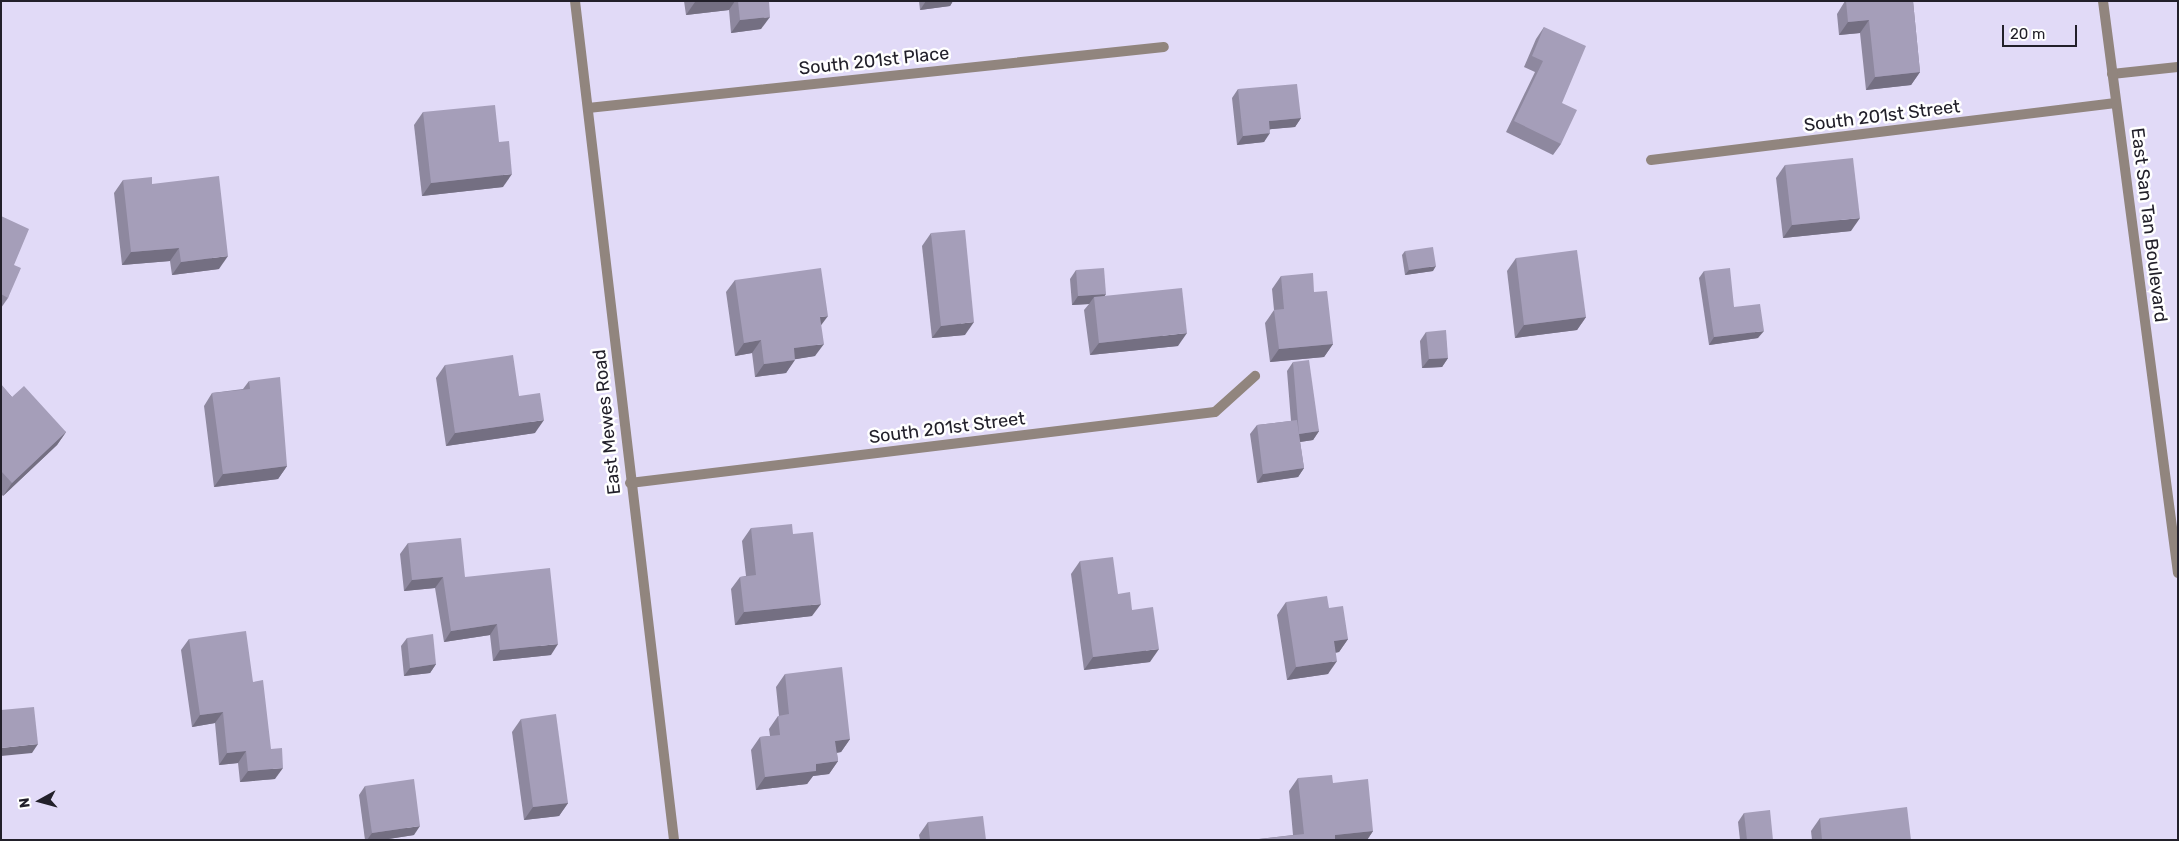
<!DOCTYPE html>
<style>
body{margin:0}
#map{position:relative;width:2179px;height:841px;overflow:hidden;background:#e1daf7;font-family:Rubik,sans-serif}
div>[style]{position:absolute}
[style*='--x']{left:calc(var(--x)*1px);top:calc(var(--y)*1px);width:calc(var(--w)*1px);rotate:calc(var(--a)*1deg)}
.minor>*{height:10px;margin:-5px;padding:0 5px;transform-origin:5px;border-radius:5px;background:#91857e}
.tertiary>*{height:10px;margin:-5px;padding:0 5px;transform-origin:5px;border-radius:5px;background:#91857e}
.wall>*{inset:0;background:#8e889f}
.shaded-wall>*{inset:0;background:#746f82}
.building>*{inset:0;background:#a59eb9}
span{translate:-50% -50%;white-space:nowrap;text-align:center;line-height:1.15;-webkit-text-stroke:5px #fff;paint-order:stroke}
.street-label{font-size:18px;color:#22202a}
.frame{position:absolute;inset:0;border:2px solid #22202a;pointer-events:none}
.north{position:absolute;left:15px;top:776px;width:50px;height:50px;-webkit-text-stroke:4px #fff;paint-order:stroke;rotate:263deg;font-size:14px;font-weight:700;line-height:20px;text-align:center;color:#22202a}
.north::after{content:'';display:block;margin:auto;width:18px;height:22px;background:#22202a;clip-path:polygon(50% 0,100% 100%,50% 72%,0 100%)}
.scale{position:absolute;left:2002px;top:25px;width:75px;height:22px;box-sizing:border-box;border:2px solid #22202a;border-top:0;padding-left:6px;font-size:15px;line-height:18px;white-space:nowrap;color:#22202a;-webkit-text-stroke:4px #fff;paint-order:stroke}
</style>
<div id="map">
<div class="minor">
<div style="--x:575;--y:1;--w:845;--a:83.27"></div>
<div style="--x:2112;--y:74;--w:66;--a:-6.1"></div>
<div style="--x:588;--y:108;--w:579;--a:-6.05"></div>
<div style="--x:1651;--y:160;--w:468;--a:-7"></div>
<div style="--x:630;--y:483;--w:589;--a:-6.92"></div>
<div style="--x:1215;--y:412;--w:54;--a:-42"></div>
</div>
<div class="tertiary">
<div style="--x:2103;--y:1;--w:577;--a:82.53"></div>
</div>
<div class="wall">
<div style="clip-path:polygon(684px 1px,769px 1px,761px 29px,731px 33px,729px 10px,686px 15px)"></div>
<div style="clip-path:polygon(919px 1px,953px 1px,950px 6px,920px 10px)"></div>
<div style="clip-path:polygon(1845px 1px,1913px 1px,1920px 72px,1911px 85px,1866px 90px,1860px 33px,1839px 35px,1837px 14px)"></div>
<div style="clip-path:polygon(1544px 27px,1562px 103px,1561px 144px,1553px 155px,1506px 132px,1535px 72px,1524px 67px,1536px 39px)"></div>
<div style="clip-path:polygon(1238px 89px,1301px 118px,1295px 127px,1270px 129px,1264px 142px,1237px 145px,1232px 98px)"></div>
<div style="clip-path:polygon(423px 112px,499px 142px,503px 187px,422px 196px,414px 125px)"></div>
<div style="clip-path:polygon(1785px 165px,1851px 231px,1783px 238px,1776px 178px)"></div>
<div style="clip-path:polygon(123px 180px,152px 184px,219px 269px,172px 275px,170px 261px,122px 265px,114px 193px)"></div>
<div style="clip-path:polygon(1px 216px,14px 265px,8px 298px,1px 308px)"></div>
<div style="clip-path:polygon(931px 233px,965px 335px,932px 338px,922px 246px)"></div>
<div style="clip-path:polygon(1405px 251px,1433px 271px,1405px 275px,1402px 255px)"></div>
<div style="clip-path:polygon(1516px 258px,1586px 317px,1577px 330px,1515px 338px,1507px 271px)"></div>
<div style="clip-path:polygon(1076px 270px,1105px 296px,1178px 346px,1090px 355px,1084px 310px,1089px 304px,1072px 305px,1070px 279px)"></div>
<div style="clip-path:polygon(1704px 271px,1734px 307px,1758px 338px,1709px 345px,1699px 278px)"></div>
<div style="clip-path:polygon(1281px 276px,1314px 292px,1333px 344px,1324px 357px,1270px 362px,1265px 323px,1274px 310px,1272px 289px)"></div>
<div style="clip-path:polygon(735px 280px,821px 325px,815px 356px,795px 359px,786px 373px,755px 377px,752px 353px,735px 356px,726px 292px)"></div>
<div style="clip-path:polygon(1426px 332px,1448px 358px,1442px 367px,1422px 368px,1420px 341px)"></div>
<div style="clip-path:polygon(1293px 362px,1319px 431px,1313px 440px,1300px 442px,1304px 468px,1298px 477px,1257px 483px,1250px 434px,1257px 425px,1291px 421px,1287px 371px)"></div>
<div style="clip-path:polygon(445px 365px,519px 396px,535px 433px,446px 446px,436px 378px)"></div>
<div style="clip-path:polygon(249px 381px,287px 466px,278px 479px,214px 487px,204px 406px,212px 393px,243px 389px)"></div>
<div style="clip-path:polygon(1px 385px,12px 397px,66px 432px,57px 445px,3px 496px,1px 494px)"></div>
<div style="clip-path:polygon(751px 528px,793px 534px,812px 616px,735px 625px,731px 589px,740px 577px,746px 576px,742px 541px)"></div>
<div style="clip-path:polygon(408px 543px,465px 577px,551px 655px,493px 661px,490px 635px,444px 642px,435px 588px,404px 591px,400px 554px)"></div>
<div style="clip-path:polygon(1080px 561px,1118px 594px,1132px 610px,1150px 662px,1084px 670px,1071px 574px)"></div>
<div style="clip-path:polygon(1286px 602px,1329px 608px,1348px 639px,1339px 652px,1335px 653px,1328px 674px,1287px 680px,1277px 615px)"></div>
<div style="clip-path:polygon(407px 638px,436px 664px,430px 673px,404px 676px,401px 646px)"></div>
<div style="clip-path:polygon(189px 639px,253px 682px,275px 779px,240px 782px,238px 763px,219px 765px,215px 723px,192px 727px,181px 650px)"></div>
<div style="clip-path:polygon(785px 674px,850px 739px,841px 752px,837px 753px,838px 761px,829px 774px,813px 776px,807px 784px,756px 790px,751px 750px,760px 737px,770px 736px,769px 729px,778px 716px,779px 716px,776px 687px)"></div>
<div style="clip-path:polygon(521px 719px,568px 803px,559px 816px,524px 820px,512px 732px)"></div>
<div style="clip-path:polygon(1298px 778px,1333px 783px,1373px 831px,1367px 840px,1250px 840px,1293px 835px,1289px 791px)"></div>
<div style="clip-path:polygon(365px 786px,414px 835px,382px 840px,365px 840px,359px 795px)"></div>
<div style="clip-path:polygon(1744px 813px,1773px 840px,1740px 840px,1738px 822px)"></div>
<div style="clip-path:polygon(1820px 818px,1911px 840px,1812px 840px,1811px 831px)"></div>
<div style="clip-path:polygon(928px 822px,986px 840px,920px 840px,919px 835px)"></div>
</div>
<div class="shaded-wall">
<div style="clip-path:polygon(700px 1px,735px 1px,729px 10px,686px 15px,695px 2px)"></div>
<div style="clip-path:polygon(926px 1px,953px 1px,950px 6px,920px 10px)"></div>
<div style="clip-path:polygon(770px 17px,761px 29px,731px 33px,740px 20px)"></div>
<div style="clip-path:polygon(1869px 20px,1860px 33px,1839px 35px,1848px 22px)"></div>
<div style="clip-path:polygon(1920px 72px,1911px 85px,1866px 90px,1875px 77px)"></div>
<div style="clip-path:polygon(1301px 118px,1295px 127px,1263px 130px,1269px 121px)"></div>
<div style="clip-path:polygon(1270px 133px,1264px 142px,1237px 145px,1243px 136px)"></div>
<div style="clip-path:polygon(512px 174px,503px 187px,422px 196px,431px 183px)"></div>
<div style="clip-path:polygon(1860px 218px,1851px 231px,1783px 238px,1792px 225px)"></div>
<div style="clip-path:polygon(179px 248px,170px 261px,122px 265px,131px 252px)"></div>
<div style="clip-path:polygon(228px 256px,219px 269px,172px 275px,181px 262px)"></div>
<div style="clip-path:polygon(1436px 266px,1433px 271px,1405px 275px,1409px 270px)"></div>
<div style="clip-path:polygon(1106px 294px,1100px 303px,1094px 297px,1089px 304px,1072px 305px,1078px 296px)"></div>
<div style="clip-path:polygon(828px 316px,819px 328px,820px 317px)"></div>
<div style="clip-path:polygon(1586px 317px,1577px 330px,1515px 338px,1524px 325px)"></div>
<div style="clip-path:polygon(974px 322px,965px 335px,932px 338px,941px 326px)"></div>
<div style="clip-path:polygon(1764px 331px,1758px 338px,1709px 345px,1714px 337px)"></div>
<div style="clip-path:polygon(1187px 333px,1178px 346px,1090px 355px,1099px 343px)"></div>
<div style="clip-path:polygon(761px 340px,752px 353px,735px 356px,744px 343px)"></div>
<div style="clip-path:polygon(824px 344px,815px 356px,785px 361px,794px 348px)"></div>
<div style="clip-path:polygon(1333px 344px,1324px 357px,1270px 362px,1279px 349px)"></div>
<div style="clip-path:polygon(1448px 358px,1442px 367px,1422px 368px,1429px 359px)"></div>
<div style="clip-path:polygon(795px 360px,786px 373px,755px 377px,764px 364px)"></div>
<div style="clip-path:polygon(544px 420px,535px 433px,446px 446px,455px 433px)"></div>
<div style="clip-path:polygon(1319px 431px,1313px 440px,1293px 443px,1299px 434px)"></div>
<div style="clip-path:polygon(66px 432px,57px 445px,3px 496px,12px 483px)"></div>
<div style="clip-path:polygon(287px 466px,278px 479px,214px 487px,223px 474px)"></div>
<div style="clip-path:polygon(1304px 468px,1298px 477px,1257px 483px,1263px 474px)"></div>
<div style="clip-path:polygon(443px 577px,435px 588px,404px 591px,412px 580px)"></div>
<div style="clip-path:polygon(821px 604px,812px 616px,735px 625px,744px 612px)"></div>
<div style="clip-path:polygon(497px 624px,490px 635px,444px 642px,451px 631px)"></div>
<div style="clip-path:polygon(1348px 639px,1339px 652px,1325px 654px,1334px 641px)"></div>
<div style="clip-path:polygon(558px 644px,551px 655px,493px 661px,500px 650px)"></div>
<div style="clip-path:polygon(1159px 649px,1150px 662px,1084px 670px,1093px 657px)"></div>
<div style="clip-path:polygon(1337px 661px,1328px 674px,1287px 680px,1296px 667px)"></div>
<div style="clip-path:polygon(436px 664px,430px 673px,404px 676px,410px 668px)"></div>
<div style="clip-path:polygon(223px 712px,215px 723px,192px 727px,200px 715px)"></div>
<div style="clip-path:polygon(850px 739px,841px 752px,826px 754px,835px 741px)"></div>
<div style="clip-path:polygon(38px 744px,32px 753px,1px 756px,1px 748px)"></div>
<div style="clip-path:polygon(246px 751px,238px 763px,219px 765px,227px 753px)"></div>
<div style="clip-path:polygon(838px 761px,829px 774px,813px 776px,807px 784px,756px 790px,765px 777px,816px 764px)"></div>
<div style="clip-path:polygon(283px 768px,275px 779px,240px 782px,248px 771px)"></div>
<div style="clip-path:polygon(568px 803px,559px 816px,524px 820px,533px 807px)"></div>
<div style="clip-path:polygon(420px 826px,414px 835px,382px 840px,367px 840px,372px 833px)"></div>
<div style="clip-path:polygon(1373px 831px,1367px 840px,1331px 840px,1335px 835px)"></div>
</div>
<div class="building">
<div style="clip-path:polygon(738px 1px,769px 1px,770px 17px,740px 20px)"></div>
<div style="clip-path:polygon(1846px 1px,1913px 1px,1920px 72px,1875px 77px,1869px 20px,1848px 22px)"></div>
<div style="clip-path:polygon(1544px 27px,1586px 46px,1562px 103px,1577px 110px,1561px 144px,1514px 121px,1543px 61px,1532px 56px)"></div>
<div style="clip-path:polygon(1297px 84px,1301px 118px,1269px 121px,1270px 133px,1243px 136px,1238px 89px)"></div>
<div style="clip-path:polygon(495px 105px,499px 142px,509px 141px,512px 174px,431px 183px,423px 112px)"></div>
<div style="clip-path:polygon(1853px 158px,1860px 218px,1792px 225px,1785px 165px)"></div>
<div style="clip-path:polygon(219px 176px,228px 256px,181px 262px,179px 248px,131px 252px,123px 180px,152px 177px,152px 184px)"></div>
<div style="clip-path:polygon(1px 216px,29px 229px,14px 265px,21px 268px,8px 298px,1px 294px)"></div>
<div style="clip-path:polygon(965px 230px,974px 322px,941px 326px,931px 233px)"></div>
<div style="clip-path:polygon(1433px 247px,1436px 266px,1409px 270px,1405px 251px)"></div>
<div style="clip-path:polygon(1577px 250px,1586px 317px,1524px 325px,1516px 258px)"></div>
<div style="clip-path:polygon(821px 268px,828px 316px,820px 317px,824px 344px,794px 348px,795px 360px,764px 364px,761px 340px,744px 343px,735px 280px)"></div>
<div style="clip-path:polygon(1104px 268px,1106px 294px,1078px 296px,1076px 270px)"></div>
<div style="clip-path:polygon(1730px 268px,1734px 307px,1760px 304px,1764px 331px,1714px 337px,1704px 271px)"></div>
<div style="clip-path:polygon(1313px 273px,1314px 292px,1327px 291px,1333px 344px,1279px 349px,1274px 310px,1284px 309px,1281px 276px)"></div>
<div style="clip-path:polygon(1182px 288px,1187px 333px,1099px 343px,1094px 297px)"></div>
<div style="clip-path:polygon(1446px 330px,1448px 358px,1429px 359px,1426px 332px)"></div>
<div style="clip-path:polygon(513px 355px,519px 396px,540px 393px,544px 420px,455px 433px,445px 365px)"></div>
<div style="clip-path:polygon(1309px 360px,1319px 431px,1299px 434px,1293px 362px)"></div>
<div style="clip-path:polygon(280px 377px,287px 466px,223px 474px,212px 393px,250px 389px,249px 381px)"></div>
<div style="clip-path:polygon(1px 384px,12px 397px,24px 386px,66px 432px,12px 483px,1px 471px,1px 461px,2px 460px,1px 459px)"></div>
<div style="clip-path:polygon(1297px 420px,1304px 468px,1263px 474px,1257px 425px)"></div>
<div style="clip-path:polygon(792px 524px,793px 534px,813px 532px,821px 604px,744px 612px,740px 577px,756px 575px,751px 528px)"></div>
<div style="clip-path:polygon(461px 538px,465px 577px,550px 568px,558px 644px,500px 650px,497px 624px,451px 631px,443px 577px,412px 580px,408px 543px)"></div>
<div style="clip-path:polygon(1113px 557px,1118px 594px,1130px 592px,1132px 610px,1153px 607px,1159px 649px,1093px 657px,1080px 561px)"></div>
<div style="clip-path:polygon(1327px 596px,1329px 608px,1343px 606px,1348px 639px,1334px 641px,1337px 661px,1296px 667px,1286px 602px)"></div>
<div style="clip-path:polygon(246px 631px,253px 682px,263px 680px,271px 749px,282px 748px,283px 768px,248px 771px,246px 751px,227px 753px,223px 712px,200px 715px,189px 639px)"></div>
<div style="clip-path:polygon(433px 634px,436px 664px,410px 668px,407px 638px)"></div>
<div style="clip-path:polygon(842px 667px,850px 739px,835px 741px,838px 761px,816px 764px,816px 771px,765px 777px,760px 737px,780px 735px,778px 716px,789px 714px,785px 674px)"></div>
<div style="clip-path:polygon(34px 707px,38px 744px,1px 748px,1px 710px)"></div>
<div style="clip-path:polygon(556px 714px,568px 803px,533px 807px,521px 719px)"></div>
<div style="clip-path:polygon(1332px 775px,1333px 783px,1368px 779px,1373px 831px,1335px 835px,1335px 840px,1251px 840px,1304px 834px,1298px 778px)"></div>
<div style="clip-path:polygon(414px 779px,420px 826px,372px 833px,365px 786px)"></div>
<div style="clip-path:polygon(1907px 807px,1911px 840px,1822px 840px,1820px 818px)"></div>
<div style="clip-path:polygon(1770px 810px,1773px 840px,1747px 840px,1744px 813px)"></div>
<div style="clip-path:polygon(983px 816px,986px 840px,930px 840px,928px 822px)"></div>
</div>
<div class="street-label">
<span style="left:874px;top:61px;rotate:-6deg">South 201st Place</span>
<span style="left:1882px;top:116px;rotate:-7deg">South 201st Street</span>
<span style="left:2149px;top:225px;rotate:83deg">East San Tan Boulevard</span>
<span style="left:607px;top:422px;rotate:-96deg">East Mewes Road</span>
<span style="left:947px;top:428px;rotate:-7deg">South 201st Street</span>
</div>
<div class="frame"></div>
<div class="north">N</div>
<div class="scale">20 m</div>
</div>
